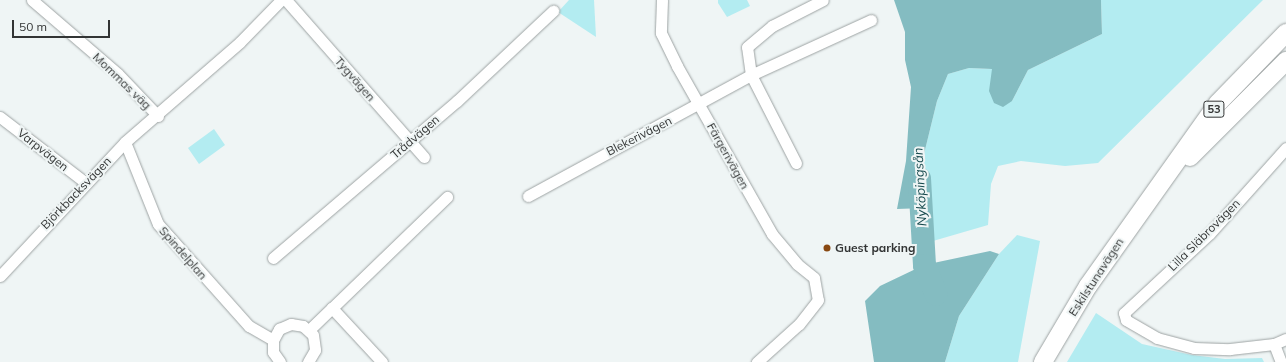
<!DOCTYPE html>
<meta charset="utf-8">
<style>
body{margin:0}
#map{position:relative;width:1286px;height:362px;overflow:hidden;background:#eff5f5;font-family:Mulish,sans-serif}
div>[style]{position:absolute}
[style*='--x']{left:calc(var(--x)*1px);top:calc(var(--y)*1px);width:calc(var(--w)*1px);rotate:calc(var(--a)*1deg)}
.green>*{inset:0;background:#b3ecf1}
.water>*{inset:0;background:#84bcc1}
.river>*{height:23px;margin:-11.5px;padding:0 11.5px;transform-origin:11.5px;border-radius:11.5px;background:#84bcc1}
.roads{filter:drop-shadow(0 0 1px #9da3a3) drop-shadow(0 0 1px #9da3a3)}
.street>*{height:11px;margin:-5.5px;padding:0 5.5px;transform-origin:5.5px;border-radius:5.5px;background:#fff}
.primary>*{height:18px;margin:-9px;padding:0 9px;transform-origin:9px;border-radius:9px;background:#fff}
.dots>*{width:11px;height:11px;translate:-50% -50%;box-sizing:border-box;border:2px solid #eff5f5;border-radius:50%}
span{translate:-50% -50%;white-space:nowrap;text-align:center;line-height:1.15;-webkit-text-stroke:4px #eff5f5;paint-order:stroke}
.shield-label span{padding:1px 3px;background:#eff5f5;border:1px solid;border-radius:3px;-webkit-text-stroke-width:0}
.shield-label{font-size:11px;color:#333535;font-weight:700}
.street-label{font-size:12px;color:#333535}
.poi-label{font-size:12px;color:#333535;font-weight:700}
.left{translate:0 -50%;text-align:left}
.water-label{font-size:13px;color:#16494d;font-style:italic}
.scale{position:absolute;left:12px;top:20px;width:98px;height:18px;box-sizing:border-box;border:2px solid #333535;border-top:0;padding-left:5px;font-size:12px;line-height:14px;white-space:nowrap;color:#333535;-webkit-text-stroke:3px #eff5f5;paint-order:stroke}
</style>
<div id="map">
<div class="green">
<div style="clip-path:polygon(569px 0,594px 0,596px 37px,558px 12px)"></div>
<div style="clip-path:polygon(718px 0,747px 0,750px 6px,727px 17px,718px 3px)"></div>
<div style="clip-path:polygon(1101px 0,1263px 0,1098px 163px,1065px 166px,1021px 161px,998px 166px,991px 184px,988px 225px,933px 241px,924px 208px,924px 154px,937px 101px,948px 74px,969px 68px,992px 69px,1012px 101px,1028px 70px,1102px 34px)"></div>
<div style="clip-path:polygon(214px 129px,225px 145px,199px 164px,188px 148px)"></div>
<div style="clip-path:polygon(1017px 235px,1040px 241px,1018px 362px,945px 362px,959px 316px,999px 254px)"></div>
<div style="clip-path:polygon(1096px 313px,1142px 344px,1192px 355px,1225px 359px,1262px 358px,1264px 362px,1067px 362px)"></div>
</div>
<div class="water">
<div style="clip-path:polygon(894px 0,1101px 0,1102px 34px,1028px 70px,1012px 101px,1003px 107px,994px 103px,989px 91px,992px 69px,969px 68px,948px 74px,937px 101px,924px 154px,924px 208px,897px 209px,906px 161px,911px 87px,905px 60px,905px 32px)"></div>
<div style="clip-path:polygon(990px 251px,999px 254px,959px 316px,945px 362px,874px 362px,865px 301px,880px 286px,924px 265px)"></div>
</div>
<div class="river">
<div style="--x:919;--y:178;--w:87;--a:86.7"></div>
<div style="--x:924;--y:265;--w:31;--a:68"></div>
</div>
<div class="roads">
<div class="street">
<div style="--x:32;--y:0;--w:113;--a:40.7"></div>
<div style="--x:118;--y:74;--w:58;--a:46.4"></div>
<div style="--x:286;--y:0;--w:209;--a:48.7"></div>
<div style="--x:662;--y:0;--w:33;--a:92"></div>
<div style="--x:661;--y:33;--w:37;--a:64"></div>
<div style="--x:677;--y:66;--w:193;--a:60.5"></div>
<div style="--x:772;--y:234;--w:39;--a:50"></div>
<div style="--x:797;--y:264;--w:22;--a:39"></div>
<div style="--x:814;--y:278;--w:22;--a:80"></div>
<div style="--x:818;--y:300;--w:31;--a:128"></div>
<div style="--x:799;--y:324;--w:57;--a:137.9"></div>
<div style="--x:0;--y:117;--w:108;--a:37.5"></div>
<div style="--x:125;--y:142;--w:88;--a:68.1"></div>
<div style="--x:158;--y:224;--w:137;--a:48.3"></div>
<div style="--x:249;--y:326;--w:28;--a:30"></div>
<div style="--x:1286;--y:148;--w:115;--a:131.8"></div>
<div style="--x:1209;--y:234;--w:116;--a:137.1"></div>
<div style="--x:1124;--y:313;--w:7;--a:74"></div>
<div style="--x:1126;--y:320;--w:36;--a:30"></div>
<div style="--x:1157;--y:338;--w:38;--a:15"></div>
<div style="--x:1194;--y:348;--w:36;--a:2"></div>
<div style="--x:1230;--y:349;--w:44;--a:-6.5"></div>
<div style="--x:1274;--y:344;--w:13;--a:-23"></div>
<div style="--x:796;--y:163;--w:99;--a:-117.1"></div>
<div style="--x:751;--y:75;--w:28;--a:-98"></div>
<div style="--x:747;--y:47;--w:33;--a:-40"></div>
<div style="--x:772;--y:26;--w:57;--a:-27"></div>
<div style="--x:528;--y:196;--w:254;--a:-28.5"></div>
<div style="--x:751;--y:75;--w:132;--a:-24.6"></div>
<div style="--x:273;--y:258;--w:242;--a:-40.5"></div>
<div style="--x:457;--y:101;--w:132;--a:-43.2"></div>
<div style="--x:0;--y:276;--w:183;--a:-47"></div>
<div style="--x:125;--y:142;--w:152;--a:-41"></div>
<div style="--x:240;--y:42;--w:59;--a:-45.7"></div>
<div style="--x:309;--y:330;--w:32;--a:-44"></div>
<div style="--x:1274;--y:344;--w:19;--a:69"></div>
<div style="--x:280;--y:362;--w:12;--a:-125"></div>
<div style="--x:273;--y:352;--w:12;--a:-90"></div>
<div style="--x:273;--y:340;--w:13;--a:-61"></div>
<div style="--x:279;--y:329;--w:13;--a:-23"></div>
<div style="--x:291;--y:324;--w:12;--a:9"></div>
<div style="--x:303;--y:326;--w:13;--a:42"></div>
<div style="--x:313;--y:335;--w:15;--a:82"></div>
<div style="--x:315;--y:350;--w:14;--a:120"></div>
<div style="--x:382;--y:362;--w:74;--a:-132.8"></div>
<div style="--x:332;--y:308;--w:160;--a:-44"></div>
</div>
<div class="primary">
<div style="--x:1190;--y:157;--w:136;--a:-45"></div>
<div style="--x:1043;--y:362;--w:88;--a:-59.4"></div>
<div style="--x:1088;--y:286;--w:224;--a:-54.6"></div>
<div style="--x:1218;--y:103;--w:98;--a:-45.8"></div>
</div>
</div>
<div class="dots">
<div style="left:827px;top:248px;background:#884811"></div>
</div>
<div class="shield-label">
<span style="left:1214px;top:109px">53</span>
</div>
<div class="street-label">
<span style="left:355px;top:79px;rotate:49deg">Tygvägen</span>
<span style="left:122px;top:81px;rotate:44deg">Mommas väg</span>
<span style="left:639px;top:136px;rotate:-27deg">Blekerivägen</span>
<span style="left:415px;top:137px;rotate:-41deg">Trådvägen</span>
<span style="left:43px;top:150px;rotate:38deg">Varpvägen</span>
<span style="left:728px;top:156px;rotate:61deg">Färgerivägen</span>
<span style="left:76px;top:193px;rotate:-46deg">Björkbacksvägen</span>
<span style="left:1204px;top:235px;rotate:-45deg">Lilla Släbrovägen</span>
<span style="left:183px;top:253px;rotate:49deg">Spindelplan</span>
<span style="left:1096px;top:277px;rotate:-57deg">Eskilstunavägen</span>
</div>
<div class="poi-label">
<span class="left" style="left:835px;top:248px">Guest parking</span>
</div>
<div class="water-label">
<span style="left:920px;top:187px;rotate:-93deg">Nyköpingsån</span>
</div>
<div class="scale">50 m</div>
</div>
